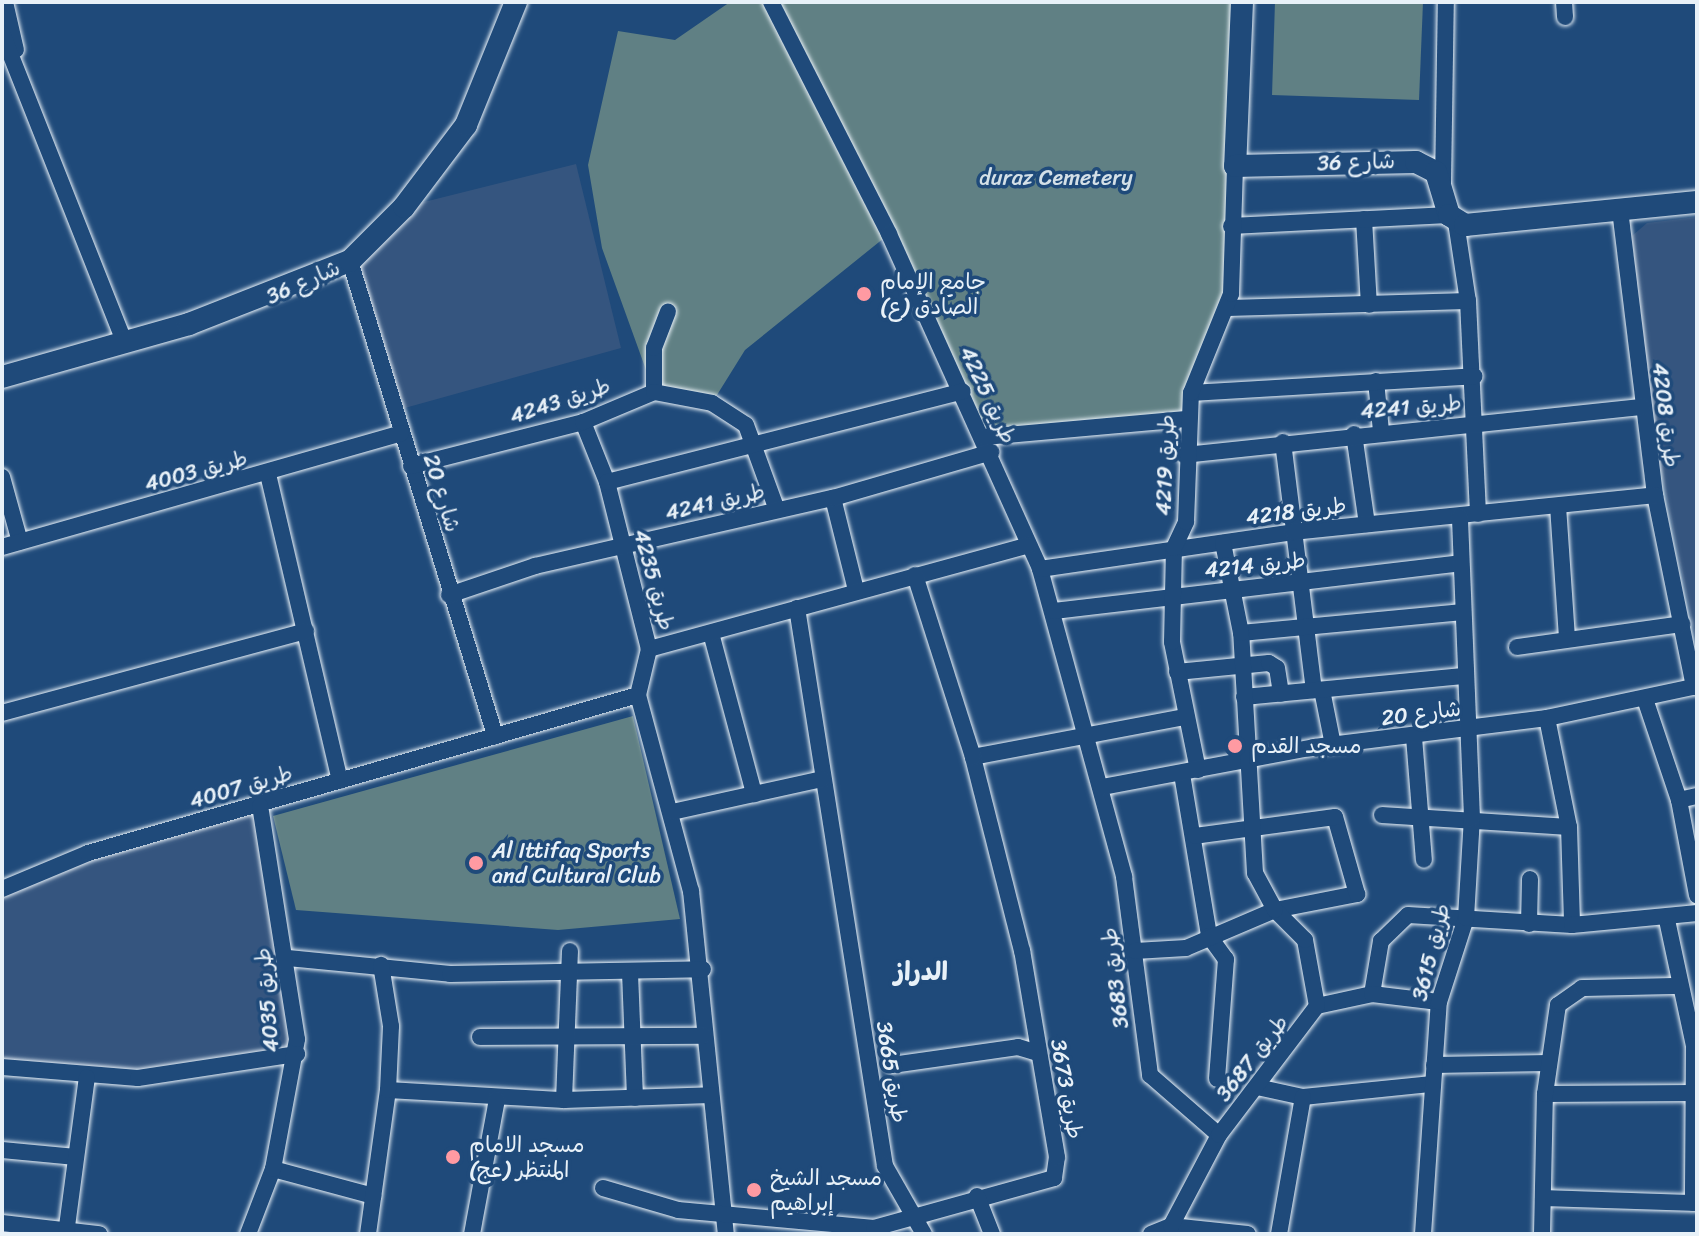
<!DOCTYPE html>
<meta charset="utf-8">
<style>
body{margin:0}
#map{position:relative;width:1699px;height:1236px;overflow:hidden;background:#1f4a7a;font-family:Sriracha,"Playpen Sans Arabic",sans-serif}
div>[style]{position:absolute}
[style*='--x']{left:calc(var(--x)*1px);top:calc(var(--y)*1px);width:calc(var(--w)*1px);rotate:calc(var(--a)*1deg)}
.built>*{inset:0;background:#35557f}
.green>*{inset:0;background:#608084}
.roads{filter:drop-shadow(0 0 2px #e8f1f8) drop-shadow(0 0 2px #e8f1f8)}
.street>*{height:16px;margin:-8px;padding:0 8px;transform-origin:8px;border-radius:8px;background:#1f4a7a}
.secondary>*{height:22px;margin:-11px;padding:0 11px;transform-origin:11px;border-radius:11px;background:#1f4a7a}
.dots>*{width:22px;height:22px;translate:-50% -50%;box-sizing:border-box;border:4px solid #1f4a7a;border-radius:50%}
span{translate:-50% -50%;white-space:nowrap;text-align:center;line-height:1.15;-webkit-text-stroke:7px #1f4a7a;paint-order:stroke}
.street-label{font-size:22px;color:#e8f1f8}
.park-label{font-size:22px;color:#d4e0e7}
.poi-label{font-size:22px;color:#e8f1f8}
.left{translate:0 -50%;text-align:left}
.quarter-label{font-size:26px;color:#e8f1f8;font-weight:700}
.frame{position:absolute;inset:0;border:4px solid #e8f1f8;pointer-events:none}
</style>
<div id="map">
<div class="built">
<div style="clip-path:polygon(576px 164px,621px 348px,394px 411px,350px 261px,404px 207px)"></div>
<div style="clip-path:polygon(1697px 217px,1697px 646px,1651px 421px,1632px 236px,1647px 223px)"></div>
<div style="clip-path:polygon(260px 806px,297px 1054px,138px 1078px,2px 1067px,2px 889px)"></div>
</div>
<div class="green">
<div style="clip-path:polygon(730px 2px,1234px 2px,1228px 308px,1186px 419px,984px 437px,889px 234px,745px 350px,712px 403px,654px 392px,602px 248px,588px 165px,618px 31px,675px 40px)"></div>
<div style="clip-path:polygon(1275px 2px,1423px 2px,1419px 100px,1272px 95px)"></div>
<div style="clip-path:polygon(633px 716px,680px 919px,558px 930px,296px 910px,273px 816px)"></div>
</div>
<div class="roads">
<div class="street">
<div style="--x:5;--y:2;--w:49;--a:77.1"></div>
<div style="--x:771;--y:2;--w:260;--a:63"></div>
<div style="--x:889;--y:234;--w:367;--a:65.7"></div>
<div style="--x:1040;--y:569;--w:319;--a:74.7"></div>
<div style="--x:1124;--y:877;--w:200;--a:82.5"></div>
<div style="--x:1150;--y:1075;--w:91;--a:41"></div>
<div style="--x:1564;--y:2;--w:15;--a:86"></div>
<div style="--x:2;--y:33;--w:334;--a:68.4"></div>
<div style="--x:1443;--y:183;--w:181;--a:-89.1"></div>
<div style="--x:1620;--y:210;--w:287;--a:83"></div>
<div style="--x:1655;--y:495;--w:196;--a:78.5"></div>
<div style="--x:1364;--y:219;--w:86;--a:86.7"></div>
<div style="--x:1456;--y:222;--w:80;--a:81.4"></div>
<div style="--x:1468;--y:301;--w:213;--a:87.3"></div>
<div style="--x:1231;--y:226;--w:218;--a:-2.9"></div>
<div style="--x:350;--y:261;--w:497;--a:73"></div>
<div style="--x:1228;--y:308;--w:240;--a:-1.7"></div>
<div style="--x:1376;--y:381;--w:50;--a:84.3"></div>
<div style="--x:654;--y:392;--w:44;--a:-90"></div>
<div style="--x:654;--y:348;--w:39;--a:-69"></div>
<div style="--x:1191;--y:393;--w:284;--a:-3.4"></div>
<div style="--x:583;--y:422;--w:65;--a:68.2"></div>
<div style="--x:607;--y:482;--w:172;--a:75.9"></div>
<div style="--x:649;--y:649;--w:47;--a:103.4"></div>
<div style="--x:638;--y:695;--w:203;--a:74.9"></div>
<div style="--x:691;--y:891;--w:345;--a:84.2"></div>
<div style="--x:1354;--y:434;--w:91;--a:81.8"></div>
<div style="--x:984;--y:437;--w:203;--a:-5.1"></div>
<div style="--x:1283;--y:442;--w:250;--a:82.9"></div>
<div style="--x:1184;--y:455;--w:461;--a:-6"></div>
<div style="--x:411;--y:466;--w:178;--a:-14.3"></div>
<div style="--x:583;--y:422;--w:77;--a:-22.9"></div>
<div style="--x:654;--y:392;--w:59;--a:10.7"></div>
<div style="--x:712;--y:403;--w:40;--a:32.9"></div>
<div style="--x:746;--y:425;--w:90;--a:70"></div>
<div style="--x:268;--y:474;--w:315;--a:76.8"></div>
<div style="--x:2;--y:477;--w:67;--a:74.5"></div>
<div style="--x:607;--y:482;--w:367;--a:-14.3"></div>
<div style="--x:833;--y:498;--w:95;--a:76"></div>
<div style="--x:1558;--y:506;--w:133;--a:86.1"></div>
<div style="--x:2;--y:547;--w:415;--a:-15.9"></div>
<div style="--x:1040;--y:569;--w:256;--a:-8.3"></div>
<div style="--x:1293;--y:532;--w:364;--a:-5.8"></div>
<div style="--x:449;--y:595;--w:91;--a:-18.6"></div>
<div style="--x:535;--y:566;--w:306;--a:-12.9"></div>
<div style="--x:833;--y:498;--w:165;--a:-16.2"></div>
<div style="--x:797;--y:608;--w:565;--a:81.04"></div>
<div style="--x:885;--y:1166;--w:78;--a:60.2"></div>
<div style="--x:1054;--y:611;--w:409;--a:-6.7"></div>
<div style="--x:711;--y:633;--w:167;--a:75"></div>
<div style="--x:1241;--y:633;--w:223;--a:-5.4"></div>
<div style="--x:1517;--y:647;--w:167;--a:-7.9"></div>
<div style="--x:649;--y:649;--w:393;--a:-15.3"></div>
<div style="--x:1177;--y:672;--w:92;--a:-5.6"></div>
<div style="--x:1269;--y:663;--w:9;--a:32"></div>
<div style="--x:1277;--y:668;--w:26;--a:81"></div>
<div style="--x:1322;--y:690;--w:56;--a:78.7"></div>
<div style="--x:1244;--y:697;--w:220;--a:-5.5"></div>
<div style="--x:1645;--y:699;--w:107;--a:71.4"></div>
<div style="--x:1679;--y:800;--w:97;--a:79.3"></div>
<div style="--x:2;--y:713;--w:315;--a:-15.1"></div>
<div style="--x:1547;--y:718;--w:111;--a:78.6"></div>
<div style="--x:1569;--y:827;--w:98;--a:88.2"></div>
<div style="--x:1414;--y:737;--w:123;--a:85.4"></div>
<div style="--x:973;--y:757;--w:216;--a:-10.7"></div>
<div style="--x:1198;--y:770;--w:131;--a:-101.5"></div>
<div style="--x:1172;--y:642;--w:94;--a:-88.8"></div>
<div style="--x:1174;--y:548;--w:29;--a:-65"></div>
<div style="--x:1186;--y:522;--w:129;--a:-87.8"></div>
<div style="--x:1191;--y:393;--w:107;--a:-68"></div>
<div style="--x:1231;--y:294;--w:128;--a:-88.2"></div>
<div style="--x:1182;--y:774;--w:164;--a:80.5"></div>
<div style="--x:1103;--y:787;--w:215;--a:-10.7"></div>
<div style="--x:1314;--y:747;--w:235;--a:-7.1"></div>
<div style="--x:1547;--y:718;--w:153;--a:-12"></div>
<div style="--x:1679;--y:800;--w:18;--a:-13"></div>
<div style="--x:672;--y:812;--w:154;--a:-12.4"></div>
<div style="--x:1382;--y:815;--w:187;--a:3.7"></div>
<div style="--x:2;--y:889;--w:93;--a:-22.7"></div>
<div style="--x:88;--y:853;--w:572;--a:-16.03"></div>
<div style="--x:1667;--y:920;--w:129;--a:77.9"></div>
<div style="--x:1694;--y:1046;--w:157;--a:90.4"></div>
<div style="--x:1529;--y:924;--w:45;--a:-88.7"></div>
<div style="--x:1209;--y:936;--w:29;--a:54"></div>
<div style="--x:1226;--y:959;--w:120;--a:94.3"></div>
<div style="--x:1135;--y:951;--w:51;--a:-3.4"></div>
<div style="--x:1186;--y:948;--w:97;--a:-23.1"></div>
<div style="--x:1275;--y:910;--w:84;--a:-11"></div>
<div style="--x:1357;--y:894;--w:80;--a:-105.9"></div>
<div style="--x:1335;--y:817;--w:141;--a:172.3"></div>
<div style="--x:288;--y:958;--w:163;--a:5.6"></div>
<div style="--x:450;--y:974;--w:253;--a:-1.1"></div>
<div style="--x:630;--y:973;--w:125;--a:87.7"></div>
<div style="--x:1372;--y:994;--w:54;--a:-80.4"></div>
<div style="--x:1381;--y:941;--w:37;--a:-44"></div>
<div style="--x:1408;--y:915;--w:164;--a:3.5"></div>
<div style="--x:1572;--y:925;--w:126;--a:-5.5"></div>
<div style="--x:1317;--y:1006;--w:56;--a:-12.3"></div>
<div style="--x:1372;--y:994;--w:67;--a:6.8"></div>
<div style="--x:480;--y:1037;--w:224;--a:-0.3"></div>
<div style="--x:892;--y:1065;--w:127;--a:-8.1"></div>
<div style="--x:1018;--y:1047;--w:21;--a:17"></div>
<div style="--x:1434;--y:1065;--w:114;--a:-1"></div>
<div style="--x:2;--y:1067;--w:136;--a:4.6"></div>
<div style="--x:138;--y:1078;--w:161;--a:-8.6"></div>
<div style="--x:1257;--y:1087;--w:47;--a:12.3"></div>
<div style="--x:1303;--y:1097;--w:130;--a:-5.8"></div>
<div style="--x:388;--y:1090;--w:176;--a:3.3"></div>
<div style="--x:564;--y:1100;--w:147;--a:-1.9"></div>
<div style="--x:1545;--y:1094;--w:149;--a:-0.4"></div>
<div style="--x:564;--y:1100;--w:149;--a:-87.7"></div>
<div style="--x:2;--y:1150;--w:74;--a:5.4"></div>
<div style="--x:273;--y:1169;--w:104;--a:15.1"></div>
<div style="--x:603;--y:1188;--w:78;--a:16.3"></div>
<div style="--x:678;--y:1210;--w:197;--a:5.2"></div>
<div style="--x:874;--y:1228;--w:187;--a:-15.5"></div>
<div style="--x:1054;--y:1178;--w:21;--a:-82"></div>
<div style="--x:1057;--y:1157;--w:209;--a:-99.6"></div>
<div style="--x:1022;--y:951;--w:200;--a:-104.2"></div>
<div style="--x:973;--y:757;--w:191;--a:-107.7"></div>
<div style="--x:977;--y:1196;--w:41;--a:68.5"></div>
<div style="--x:1543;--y:1198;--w:154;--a:1.9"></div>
<div style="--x:2;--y:1223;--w:98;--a:6.5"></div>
<div style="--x:1171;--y:1226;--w:77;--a:5.9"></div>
<div style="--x:66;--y:1234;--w:158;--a:-82.4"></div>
<div style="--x:248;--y:1234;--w:70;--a:-69"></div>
<div style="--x:273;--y:1169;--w:132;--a:-79.5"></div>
<div style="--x:297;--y:1039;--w:236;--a:-99"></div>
<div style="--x:368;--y:1234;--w:145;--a:-82.1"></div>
<div style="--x:388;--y:1090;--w:64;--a:-87.3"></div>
<div style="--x:391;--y:1026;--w:62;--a:-99.3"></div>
<div style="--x:472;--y:1234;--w:137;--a:-79.5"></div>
<div style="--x:1151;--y:1234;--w:22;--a:-22"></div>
<div style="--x:1171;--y:1226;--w:103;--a:-62.2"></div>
<div style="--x:1219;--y:1135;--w:162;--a:-52.8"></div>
<div style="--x:1317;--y:1006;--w:67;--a:-100.3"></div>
<div style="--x:1305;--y:940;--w:42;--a:-135"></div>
<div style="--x:1275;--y:910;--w:42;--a:-118.4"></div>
<div style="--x:1255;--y:873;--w:240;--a:-93.3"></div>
<div style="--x:1241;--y:633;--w:92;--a:-101.3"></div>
<div style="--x:1279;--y:1234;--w:139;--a:-80.1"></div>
<div style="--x:1423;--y:1234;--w:233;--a:-86.1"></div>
<div style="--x:1439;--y:1002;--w:88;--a:-72.2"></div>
<div style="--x:1466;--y:918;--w:100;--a:-86.6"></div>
<div style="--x:1472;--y:818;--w:302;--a:-92.3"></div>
<div style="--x:1542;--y:1234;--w:140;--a:-88.8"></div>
<div style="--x:1545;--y:1094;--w:90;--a:-81.7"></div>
<div style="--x:1558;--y:1005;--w:29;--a:-35"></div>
<div style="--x:1582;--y:988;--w:94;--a:-1.2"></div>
</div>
<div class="secondary">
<div style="--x:1242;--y:2;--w:164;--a:92.4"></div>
<div style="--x:1235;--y:166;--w:181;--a:-1.3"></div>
<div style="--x:1416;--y:162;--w:22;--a:27"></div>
<div style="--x:1436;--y:172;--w:45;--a:73.2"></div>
<div style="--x:1449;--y:215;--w:19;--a:32"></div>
<div style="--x:1465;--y:225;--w:233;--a:-5.7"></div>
<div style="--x:2;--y:377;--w:194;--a:-15.8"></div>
<div style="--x:189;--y:324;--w:173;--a:-21.4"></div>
<div style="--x:350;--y:261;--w:76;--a:-45"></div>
<div style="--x:404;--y:207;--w:103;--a:-52.9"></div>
<div style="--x:466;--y:125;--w:133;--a:-67.9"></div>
</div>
</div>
<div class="dots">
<div style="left:864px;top:294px;background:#ff9aa2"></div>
<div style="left:1235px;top:746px;background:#ff9aa2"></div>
<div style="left:476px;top:863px;background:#ff9aa2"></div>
<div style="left:453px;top:1157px;background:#ff9aa2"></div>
<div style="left:754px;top:1190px;background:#ff9aa2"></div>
</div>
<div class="street-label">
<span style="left:1356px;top:162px;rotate:-2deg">شارع 36</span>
<span style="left:303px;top:282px;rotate:-24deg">شارع 36</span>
<span style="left:988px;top:395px;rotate:65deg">طريق 4225</span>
<span style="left:560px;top:401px;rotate:-18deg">طريق 4243</span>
<span style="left:1411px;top:407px;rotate:-5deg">طريق 4241</span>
<span style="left:1666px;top:415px;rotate:83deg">طريق 4208</span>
<span style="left:1165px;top:465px;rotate:-88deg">طريق 4219</span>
<span style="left:196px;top:471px;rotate:-15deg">طريق 4003</span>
<span style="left:442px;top:493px;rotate:73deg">شارع 20</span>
<span style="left:715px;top:502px;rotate:-13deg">طريق 4241</span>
<span style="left:1296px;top:511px;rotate:-7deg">طريق 4218</span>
<span style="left:1255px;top:565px;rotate:-6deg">طريق 4214</span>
<span style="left:654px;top:580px;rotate:75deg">طريق 4235</span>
<span style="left:1421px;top:713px;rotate:-7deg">شارع 20</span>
<span style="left:241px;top:787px;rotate:-16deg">طريق 4007</span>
<span style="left:1431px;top:952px;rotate:-76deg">طريق 3615</span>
<span style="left:1115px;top:978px;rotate:-97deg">طريق 3683</span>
<span style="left:267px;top:1000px;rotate:-95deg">طريق 4035</span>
<span style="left:1252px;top:1058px;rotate:-52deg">طريق 3687</span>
<span style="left:892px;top:1072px;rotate:81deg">طريق 3665</span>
<span style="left:1067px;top:1089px;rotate:80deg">طريق 3673</span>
</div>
<div class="park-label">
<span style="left:1056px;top:178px">duraz Cemetery</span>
</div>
<div class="poi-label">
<span class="left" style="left:880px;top:294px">جامع الإمام<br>الصادق (ع)</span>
<span class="left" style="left:1251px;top:746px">مسجد القدم</span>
<span class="left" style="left:492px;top:863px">Al Ittifaq Sports<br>and Cultural Club</span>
<span class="left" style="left:469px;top:1157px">مسجد الامام<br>المنتظر (عج)</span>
<span class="left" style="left:770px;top:1190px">مسجد الشيخ<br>إبراهيم</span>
</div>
<div class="quarter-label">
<span style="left:921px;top:972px">الدراز</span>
</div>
<div class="frame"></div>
</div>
